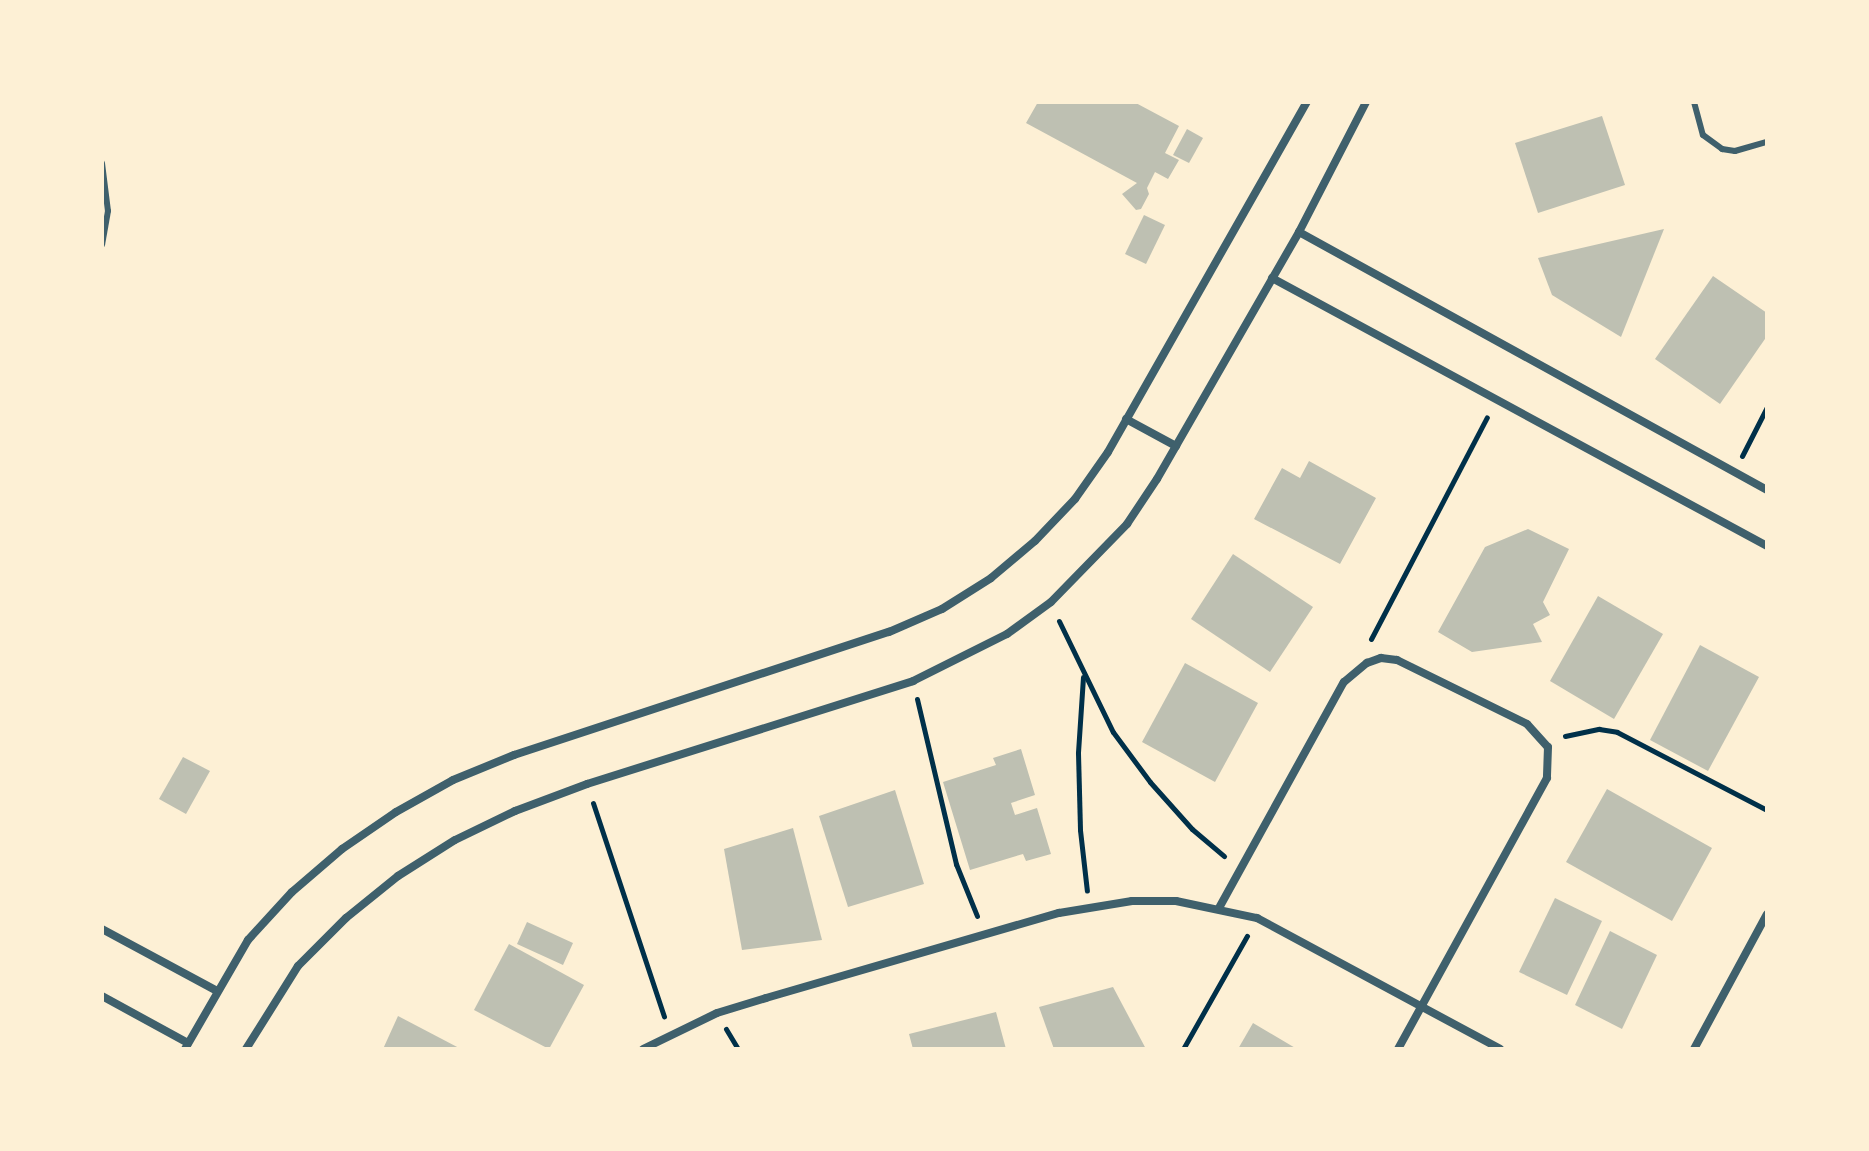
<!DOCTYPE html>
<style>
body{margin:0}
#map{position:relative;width:1869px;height:1151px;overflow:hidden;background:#fdf0d5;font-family:Helvetica,sans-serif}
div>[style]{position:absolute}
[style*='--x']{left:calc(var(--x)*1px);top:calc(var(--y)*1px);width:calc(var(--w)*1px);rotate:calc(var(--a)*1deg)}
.building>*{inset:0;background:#bec0b2}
.path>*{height:5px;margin:-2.5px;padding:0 2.5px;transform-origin:2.5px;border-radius:2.5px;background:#003049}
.service>*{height:6px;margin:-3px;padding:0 3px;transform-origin:3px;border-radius:3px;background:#3f606c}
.minor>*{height:8px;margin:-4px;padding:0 4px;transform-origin:4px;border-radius:4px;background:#3f606c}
span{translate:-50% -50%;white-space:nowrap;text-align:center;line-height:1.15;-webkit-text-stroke:6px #fdf0d5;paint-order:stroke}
.frame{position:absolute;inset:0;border:104px solid #fdf0d5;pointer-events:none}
</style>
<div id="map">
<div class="building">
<div style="clip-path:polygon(1038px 102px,1134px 102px,1179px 126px,1165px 153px,1179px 160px,1168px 179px,1155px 172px,1147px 188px,1149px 194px,1141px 209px,1136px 210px,1122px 194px,1137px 183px,1026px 123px)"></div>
<div style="clip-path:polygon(1602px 116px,1625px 185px,1538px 213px,1515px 143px)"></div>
<div style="clip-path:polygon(1187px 129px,1203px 138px,1189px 163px,1173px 155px)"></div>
<div style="clip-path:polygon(1144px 215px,1165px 225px,1146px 264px,1125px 254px)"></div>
<div style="clip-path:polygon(1664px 229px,1621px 337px,1552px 295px,1538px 258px)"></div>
<div style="clip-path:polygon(1713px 276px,1767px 313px,1767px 336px,1720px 404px,1655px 359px)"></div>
<div style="clip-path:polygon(1309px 461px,1376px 498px,1340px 564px,1254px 519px,1282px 468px,1300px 478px)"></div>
<div style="clip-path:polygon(1528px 529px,1569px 549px,1543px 602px,1550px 615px,1533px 624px,1542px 642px,1472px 652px,1438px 632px,1485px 547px)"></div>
<div style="clip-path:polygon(1233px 554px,1313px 607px,1270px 672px,1191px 619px)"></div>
<div style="clip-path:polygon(1598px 596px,1663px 634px,1614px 719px,1550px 681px)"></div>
<div style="clip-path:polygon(1700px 645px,1759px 677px,1708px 771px,1650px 740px)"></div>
<div style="clip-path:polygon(1185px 663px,1258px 703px,1215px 782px,1142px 742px)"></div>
<div style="clip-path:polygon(1021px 749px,1035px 795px,1011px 803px,1015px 815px,1037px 808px,1051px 854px,1026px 861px,1023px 854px,970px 870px,943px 782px,996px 765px,993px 758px)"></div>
<div style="clip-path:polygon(183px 757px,210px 771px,186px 814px,159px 799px)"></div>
<div style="clip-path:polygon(1607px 789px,1712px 848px,1672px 921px,1566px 862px)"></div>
<div style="clip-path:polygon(895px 790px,924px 884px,848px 907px,819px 816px)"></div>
<div style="clip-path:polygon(793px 828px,822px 940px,742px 950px,724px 849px)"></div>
<div style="clip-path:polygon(1555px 898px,1602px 921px,1567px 995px,1519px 972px)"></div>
<div style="clip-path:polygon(527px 922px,573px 943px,563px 965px,517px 944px)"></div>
<div style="clip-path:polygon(1610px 931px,1657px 955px,1622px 1029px,1575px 1005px)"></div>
<div style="clip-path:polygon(509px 944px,584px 985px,549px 1049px,474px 1010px)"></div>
<div style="clip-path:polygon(1113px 987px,1146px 1049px,1054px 1049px,1039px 1007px)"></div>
<div style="clip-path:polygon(996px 1012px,1006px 1049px,913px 1049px,909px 1034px)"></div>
<div style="clip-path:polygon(398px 1016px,461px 1049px,383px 1049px)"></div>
<div style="clip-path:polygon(1253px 1023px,1297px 1049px,1238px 1049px)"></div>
</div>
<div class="path">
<div style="--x:1742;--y:456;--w:55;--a:-63"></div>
<div style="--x:1059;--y:621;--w:123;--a:64.1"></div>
<div style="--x:1113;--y:732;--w:62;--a:53.5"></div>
<div style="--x:1150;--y:782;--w:63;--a:48.2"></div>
<div style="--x:1192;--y:829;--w:42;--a:40.2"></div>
<div style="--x:1371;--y:639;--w:250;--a:-62.4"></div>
<div style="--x:1083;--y:677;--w:76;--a:93.8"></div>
<div style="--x:1078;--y:753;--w:77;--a:88.5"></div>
<div style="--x:1080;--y:830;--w:61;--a:83.5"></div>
<div style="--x:917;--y:699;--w:170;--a:76.7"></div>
<div style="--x:956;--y:864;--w:56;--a:68"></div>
<div style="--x:1565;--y:736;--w:35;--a:-12"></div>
<div style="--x:1599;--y:729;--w:18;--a:9"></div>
<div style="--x:1617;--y:732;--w:169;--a:27.5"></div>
<div style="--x:593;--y:803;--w:225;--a:71.6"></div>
<div style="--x:726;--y:1029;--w:23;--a:59"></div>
<div style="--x:1183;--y:1049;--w:130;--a:-60.5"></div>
</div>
<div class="service">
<div style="--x:1694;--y:102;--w:34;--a:75"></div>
<div style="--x:1703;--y:135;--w:24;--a:36"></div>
<div style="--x:1722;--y:149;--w:13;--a:9"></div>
<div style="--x:1735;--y:151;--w:33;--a:-16"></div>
<div style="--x:102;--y:163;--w:48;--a:82.9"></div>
<div style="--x:108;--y:211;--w:34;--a:100"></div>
</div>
<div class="minor">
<div style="--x:1299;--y:232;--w:534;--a:28.87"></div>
<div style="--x:1272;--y:278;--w:563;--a:28.43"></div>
<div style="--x:1126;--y:419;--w:57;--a:28.4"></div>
<div style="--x:1219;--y:908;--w:258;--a:-61.1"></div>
<div style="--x:1344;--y:682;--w:30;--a:-40"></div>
<div style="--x:1367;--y:663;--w:15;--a:-20"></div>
<div style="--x:1381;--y:658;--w:16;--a:7"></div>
<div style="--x:1397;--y:660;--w:145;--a:26.2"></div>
<div style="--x:1527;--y:724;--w:31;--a:48"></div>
<div style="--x:1548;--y:747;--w:31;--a:92"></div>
<div style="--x:1547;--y:778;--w:309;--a:118.8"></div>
<div style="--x:102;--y:929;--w:131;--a:28.3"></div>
<div style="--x:102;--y:996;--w:98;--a:28.7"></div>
<div style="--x:185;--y:1049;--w:126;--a:-60"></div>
<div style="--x:248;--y:940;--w:65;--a:-47.5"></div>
<div style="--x:292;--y:892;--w:66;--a:-40.7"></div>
<div style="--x:342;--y:849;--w:65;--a:-34.4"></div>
<div style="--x:396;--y:812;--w:65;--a:-29.3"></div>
<div style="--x:453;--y:780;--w:66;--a:-22.3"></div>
<div style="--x:514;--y:755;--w:395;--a:-18.2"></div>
<div style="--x:889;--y:632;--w:58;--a:-23.5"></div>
<div style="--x:942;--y:609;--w:58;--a:-32.3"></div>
<div style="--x:991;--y:578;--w:57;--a:-40.1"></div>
<div style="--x:1035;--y:541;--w:58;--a:-46.4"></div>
<div style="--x:1075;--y:499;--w:57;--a:-54.9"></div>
<div style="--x:1108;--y:452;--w:403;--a:-60.4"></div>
<div style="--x:246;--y:1049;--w:98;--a:-57.9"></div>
<div style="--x:298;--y:966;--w:68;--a:-45"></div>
<div style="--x:346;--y:918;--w:67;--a:-38.9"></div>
<div style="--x:398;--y:876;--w:67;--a:-32.3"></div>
<div style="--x:455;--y:840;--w:67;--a:-25.8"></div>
<div style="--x:515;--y:811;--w:77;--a:-20.6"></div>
<div style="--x:587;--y:784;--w:342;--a:-17.5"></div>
<div style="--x:913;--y:681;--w:105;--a:-26.6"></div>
<div style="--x:1007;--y:634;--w:54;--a:-36"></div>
<div style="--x:1051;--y:602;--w:109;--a:-45.7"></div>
<div style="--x:1127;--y:524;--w:54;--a:-56.3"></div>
<div style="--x:1157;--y:479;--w:285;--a:-60.1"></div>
<div style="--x:1299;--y:232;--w:146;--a:-62.7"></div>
<div style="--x:643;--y:1049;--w:82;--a:-25.9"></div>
<div style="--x:717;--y:1013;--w:51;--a:-17"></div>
<div style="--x:766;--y:998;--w:305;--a:-16.2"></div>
<div style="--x:1059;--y:913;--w:74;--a:-9.3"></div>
<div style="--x:1132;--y:901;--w:44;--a:0"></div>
<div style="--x:1176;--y:901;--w:83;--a:11.9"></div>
<div style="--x:1257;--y:918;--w:276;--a:28.3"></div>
<div style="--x:1694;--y:1049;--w:153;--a:-61.6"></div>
</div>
<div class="frame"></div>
</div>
